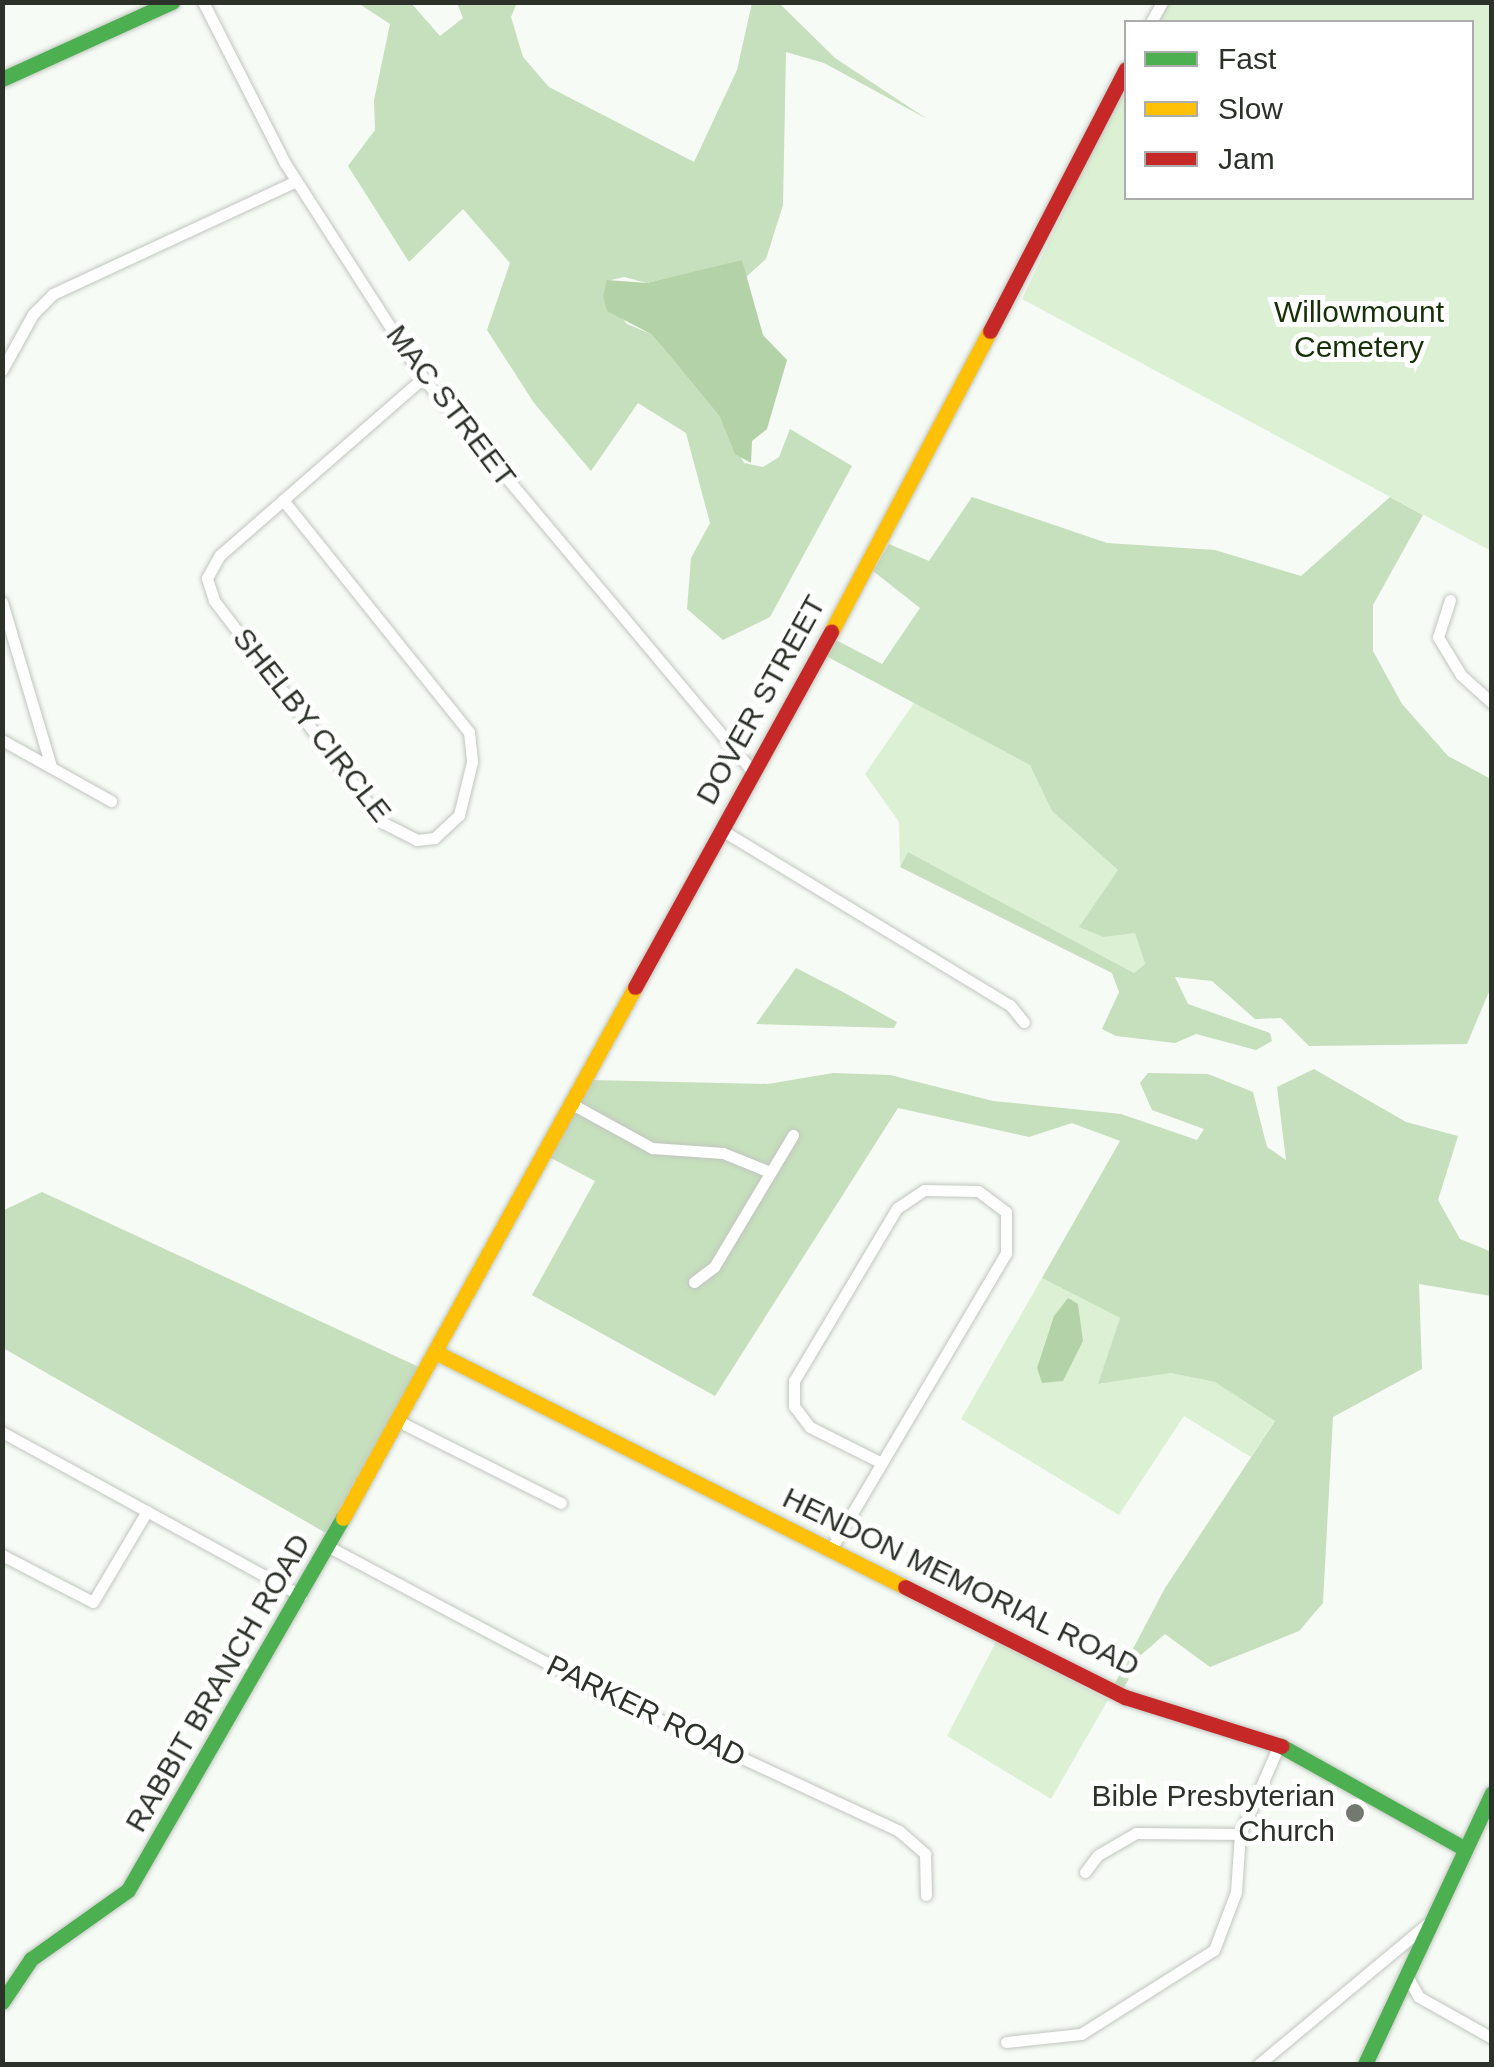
<!DOCTYPE html>
<style>
body{margin:0}
#map{position:relative;width:1494px;height:2067px;overflow:hidden;background:#f6fbf5;font-family:Helvetica,sans-serif}
div>[style]{position:absolute}
[style*='--x']{left:calc(var(--x)*1px);top:calc(var(--y)*1px);width:calc(var(--w)*1px);rotate:calc(var(--a)*1deg)}
.green>*{inset:0;background:#dcf1d4}
.forest>*{inset:0;background:#c6dfbc}
.water>*{inset:0;background:#b4d2a7}
.roads{filter:drop-shadow(0 0 2px #c1c6c0) drop-shadow(0 0 2px #c1c6c0)}
.street>*{height:11px;margin:-5.5px;padding:0 5.5px;transform-origin:5.5px;border-radius:5.5px;background:#fefefe}
.fast>*{height:15px;margin:-7.5px;padding:0 7.5px;transform-origin:7.5px;border-radius:7.5px;background:#4caf50}
.slow>*{height:15px;margin:-7.5px;padding:0 7.5px;transform-origin:7.5px;border-radius:7.5px;background:#ffc107}
.jam>*{height:15px;margin:-7.5px;padding:0 7.5px;transform-origin:7.5px;border-radius:7.5px;background:#c62828}
.dots>*{width:28px;height:28px;translate:-50% -50%;box-sizing:border-box;border:5px solid #fff;border-radius:50%}
span{translate:-50% -50%;white-space:nowrap;text-align:center;line-height:1.15;-webkit-text-stroke:10px #fff;paint-order:stroke}
.park-label{font-size:30px;color:#163108}
.street-label{font-size:30px;color:#2c322a}
.poi-label{font-size:30px;color:#2c322a}
.right{translate:-100% -50%;text-align:right}
.frame{position:absolute;inset:0;border:5px solid #2c322a;pointer-events:none}
.legend{position:absolute;left:1124px;top:20px;width:350px;height:180px;box-sizing:border-box;background:#fff;border:2px solid #abadaa;margin:0;padding:12px 18px;list-style:none;font-size:30px;color:#2c322a}
.legend li{display:flex;align-items:center;gap:20px;height:50px}
.legend b{width:50px;border:2px solid #abadaa}
</style>
<div id="map">
<div class="green">
<div style="clip-path:polygon(1168px 3px,1491px 3px,1491px 551px,1022px 299px,1126px 79px,1126px 198px,1472px 198px,1472px 22px,1157px 22px)"></div>
<div style="clip-path:polygon(914px 703px,1031px 765px,1052px 811px,1119px 870px,1104px 937px,1135px 933px,1145px 964px,1134px 973px,908px 852px,900px 867px,899px 822px,865px 774px)"></div>
<div style="clip-path:polygon(1042px 1278px,1120px 1318px,1099px 1384px,1171px 1373px,1216px 1382px,1275px 1420px,1251px 1457px,1184px 1416px,1119px 1515px,961px 1419px)"></div>
<div style="clip-path:polygon(996px 1642px,1108px 1700px,1051px 1799px,947px 1736px)"></div>
</div>
<div class="forest">
<div style="clip-path:polygon(358px 3px,411px 3px,440px 36px,463px 18px,457px 3px,517px 3px,511px 17px,523px 57px,549px 87px,694px 162px,737px 70px,752px 3px,779px 3px,835px 58px,927px 119px,824px 63px,786px 52px,783px 205px,766px 259px,746px 277px,742px 261px,647px 283px,624px 277px,607px 281px,603px 295px,627px 324px,651px 334px,670px 356px,720px 417px,744px 463px,763px 467px,779px 457px,790px 429px,852px 466px,770px 617px,723px 640px,687px 609px,691px 558px,710px 523px,686px 433px,638px 403px,591px 471px,534px 403px,487px 330px,510px 263px,463px 209px,409px 262px,348px 166px,375px 130px,374px 100px,390px 24px)"></div>
<div style="clip-path:polygon(972px 497px,1107px 543px,1215px 550px,1301px 576px,1390px 497px,1423px 515px,1373px 605px,1373px 651px,1402px 704px,1448px 756px,1491px 779px,1491px 987px,1467px 1044px,1309px 1046px,1281px 1018px,1255px 1019px,1212px 981px,1175px 977px,1188px 1004px,1270px 1033px,1272px 1041px,1256px 1050px,1196px 1034px,1175px 1043px,1116px 1036px,1102px 1029px,1119px 992px,1112px 973px,900px 867px,908px 852px,1134px 973px,1145px 964px,1135px 933px,1104px 937px,1079px 927px,1118px 870px,1052px 811px,1030px 765px,826px 656px,834px 639px,882px 664px,920px 608px,873px 571px,889px 544px,929px 561px)"></div>
<div style="clip-path:polygon(796px 968px,841px 991px,897px 1022px,894px 1028px,756px 1024px)"></div>
<div style="clip-path:polygon(1314px 1069px,1406px 1122px,1458px 1136px,1438px 1200px,1460px 1239px,1492px 1252px,1491px 1296px,1419px 1284px,1422px 1369px,1333px 1417px,1323px 1603px,1299px 1631px,1210px 1667px,1165px 1634px,1140px 1656px,1124px 1688px,1114px 1685px,1165px 1588px,1275px 1421px,1215px 1382px,1171px 1373px,1098px 1384px,1120px 1318px,1042px 1278px,1120px 1141px,1072px 1123px,1029px 1137px,898px 1108px,715px 1396px,532px 1295px,595px 1181px,547px 1156px,591px 1080px,768px 1084px,833px 1073px,890px 1075px,993px 1101px,1121px 1114px,1197px 1140px,1204px 1129px,1152px 1110px,1140px 1083px,1148px 1073px,1208px 1074px,1253px 1092px,1267px 1147px,1286px 1160px,1277px 1087px)"></div>
<div style="clip-path:polygon(42px 1192px,419px 1367px,326px 1533px,3px 1348px,2px 1211px)"></div>
</div>
<div class="water">
<div style="clip-path:polygon(742px 260px,763px 335px,787px 360px,767px 429px,752px 441px,751px 463px,735px 454px,720px 417px,670px 356px,651px 334px,607px 311px,603px 295px,607px 280px,647px 283px)"></div>
<div style="clip-path:polygon(1068px 1298px,1078px 1304px,1083px 1341px,1063px 1381px,1042px 1383px,1037px 1368px,1054px 1316px)"></div>
</div>
<div class="roads">
<div class="street">
<div style="--x:203;--y:2;--w:181;--a:63"></div>
<div style="--x:285;--y:163;--w:255;--a:57.3"></div>
<div style="--x:423;--y:378;--w:514;--a:50.05"></div>
<div style="--x:1151;--y:22;--w:23;--a:-61"></div>
<div style="--x:2;--y:370;--w:64;--a:-61"></div>
<div style="--x:33;--y:314;--w:28;--a:-45"></div>
<div style="--x:53;--y:294;--w:268;--a:-24.9"></div>
<div style="--x:283;--y:500;--w:297;--a:51.3"></div>
<div style="--x:469;--y:732;--w:30;--a:84"></div>
<div style="--x:472;--y:762;--w:55;--a:103.8"></div>
<div style="--x:459;--y:815;--w:34;--a:137"></div>
<div style="--x:434;--y:838;--w:17;--a:173"></div>
<div style="--x:417;--y:840;--w:38;--a:-153"></div>
<div style="--x:383;--y:823;--w:280;--a:-127.2"></div>
<div style="--x:214;--y:600;--w:23;--a:-108"></div>
<div style="--x:207;--y:578;--w:26;--a:-61"></div>
<div style="--x:220;--y:555;--w:84;--a:-41.1"></div>
<div style="--x:283;--y:500;--w:186;--a:-41.1"></div>
<div style="--x:1450;--y:600;--w:39;--a:108"></div>
<div style="--x:1438;--y:637;--w:44;--a:58.8"></div>
<div style="--x:1461;--y:675;--w:42;--a:42.1"></div>
<div style="--x:2;--y:602;--w:171;--a:73.4"></div>
<div style="--x:2;--y:740;--w:125;--a:29.2"></div>
<div style="--x:720;--y:829;--w:339;--a:31.3"></div>
<div style="--x:1010;--y:1005;--w:22;--a:51"></div>
<div style="--x:570;--y:1103;--w:94;--a:28.8"></div>
<div style="--x:652;--y:1148;--w:71;--a:4"></div>
<div style="--x:723;--y:1153;--w:51;--a:22"></div>
<div style="--x:694;--y:1282;--w:25;--a:-37"></div>
<div style="--x:714;--y:1267;--w:154;--a:-59.1"></div>
<div style="--x:400;--y:1422;--w:180;--a:26.7"></div>
<div style="--x:2;--y:1432;--w:341;--a:28.7"></div>
<div style="--x:329;--y:1547;--w:322;--a:28"></div>
<div style="--x:613;--y:1698;--w:315;--a:24.9"></div>
<div style="--x:899;--y:1831;--w:35;--a:41"></div>
<div style="--x:925;--y:1854;--w:41;--a:88.6"></div>
<div style="--x:831;--y:1549;--w:344;--a:-59.4"></div>
<div style="--x:1006;--y:1253;--w:41;--a:-90"></div>
<div style="--x:1006;--y:1212;--w:35;--a:-143"></div>
<div style="--x:978;--y:1191;--w:54;--a:-178.9"></div>
<div style="--x:924;--y:1190;--w:32;--a:146"></div>
<div style="--x:897;--y:1208;--w:201;--a:120.8"></div>
<div style="--x:794;--y:1381;--w:25;--a:90"></div>
<div style="--x:794;--y:1406;--w:26;--a:53"></div>
<div style="--x:810;--y:1427;--w:80;--a:26.6"></div>
<div style="--x:2;--y:1555;--w:102;--a:27.3"></div>
<div style="--x:93;--y:1602;--w:106;--a:-59.3"></div>
<div style="--x:1085;--y:1872;--w:21;--a:-53"></div>
<div style="--x:1098;--y:1855;--w:44;--a:-30.1"></div>
<div style="--x:1136;--y:1833;--w:104;--a:0.6"></div>
<div style="--x:1406;--y:1974;--w:26;--a:61"></div>
<div style="--x:1419;--y:1997;--w:84;--a:29.3"></div>
<div style="--x:1006;--y:2042;--w:75;--a:-6.1"></div>
<div style="--x:1081;--y:2034;--w:157;--a:-32.3"></div>
<div style="--x:1214;--y:1950;--w:62;--a:-69.2"></div>
<div style="--x:1236;--y:1892;--w:58;--a:-86.1"></div>
<div style="--x:1240;--y:1834;--w:97;--a:-66.3"></div>
<div style="--x:1259;--y:2064;--w:219;--a:-39.8"></div>
</div>
<div class="fast">
<div style="--x:2;--y:79;--w:187;--a:-24.4"></div>
<div style="--x:1281;--y:1746;--w:211;--a:29.2"></div>
<div style="--x:2;--y:2002;--w:52;--a:-56"></div>
<div style="--x:31;--y:1959;--w:119;--a:-35.4"></div>
<div style="--x:128;--y:1890;--w:430;--a:-60"></div>
<div style="--x:1365;--y:2064;--w:299;--a:-64.9"></div>
</div>
<div class="slow">
<div style="--x:831;--y:632;--w:340;--a:-62.2"></div>
<div style="--x:437;--y:1353;--w:523;--a:26.57"></div>
<div style="--x:343;--y:1518;--w:606;--a:-61.19"></div>
</div>
<div class="jam">
<div style="--x:990;--y:331;--w:295;--a:-62.6"></div>
<div style="--x:635;--y:987;--w:406;--a:-61.1"></div>
<div style="--x:905;--y:1587;--w:246;--a:26.6"></div>
<div style="--x:1125;--y:1697;--w:164;--a:17.4"></div>
</div>
</div>
<div class="dots">
<div style="left:1355px;top:1813px;background:#737871"></div>
</div>
<div class="park-label">
<span style="left:1359px;top:329px">Willowmount<br>Cemetery</span>
</div>
<div class="street-label">
<span style="left:451px;top:406px;rotate:53deg">MAC STREET</span>
<span style="left:761px;top:700px;rotate:-61deg">DOVER STREET</span>
<span style="left:312px;top:725px;rotate:52deg">SHELBY CIRCLE</span>
<span style="left:961px;top:1582px;rotate:26deg">HENDON MEMORIAL ROAD</span>
<span style="left:218px;top:1683px;rotate:-60deg">RABBIT BRANCH ROAD</span>
<span style="left:646px;top:1711px;rotate:26deg">PARKER ROAD</span>
</div>
<div class="poi-label">
<span class="right" style="left:1335px;top:1813px">Bible Presbyterian<br>Church</span>
</div>
<div class="frame"></div>
<ul class="legend">
<li><b style="height:12px;background:#4caf50"></b>Fast</li>
<li><b style="height:12px;background:#ffc107"></b>Slow</li>
<li><b style="height:12px;background:#c62828"></b>Jam</li>
</ul>
</div>
